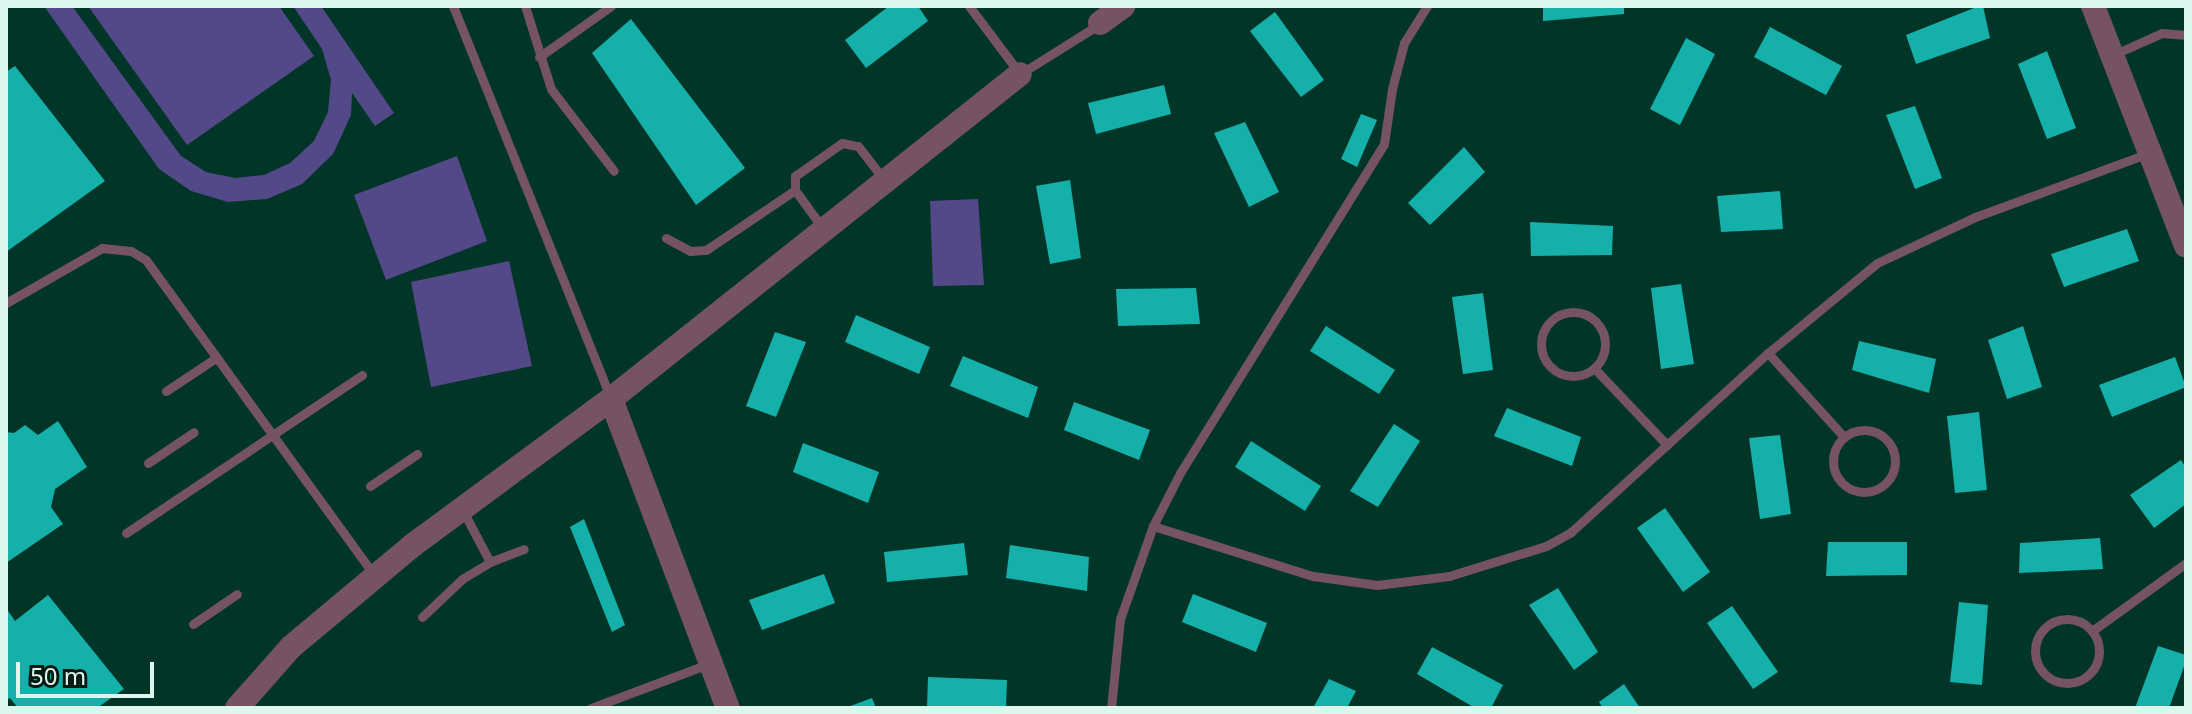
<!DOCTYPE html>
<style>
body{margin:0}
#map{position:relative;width:2192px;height:714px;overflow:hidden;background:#003527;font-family:"Noto Sans",sans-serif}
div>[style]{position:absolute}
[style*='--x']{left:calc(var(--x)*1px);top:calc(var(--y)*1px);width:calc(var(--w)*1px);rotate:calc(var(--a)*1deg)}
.green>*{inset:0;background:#544988}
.building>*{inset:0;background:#15b0aa}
.service>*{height:9px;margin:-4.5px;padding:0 4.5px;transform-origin:4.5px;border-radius:4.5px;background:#765363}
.service>.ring{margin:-4.5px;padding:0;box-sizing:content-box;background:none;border:9px solid #765363;border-radius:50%}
.tertiary>*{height:24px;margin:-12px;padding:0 12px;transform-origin:12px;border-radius:12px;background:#765363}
span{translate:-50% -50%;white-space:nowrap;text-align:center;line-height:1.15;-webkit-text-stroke:8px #051812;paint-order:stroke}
.frame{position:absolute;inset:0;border:8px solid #def7ed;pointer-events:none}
.scale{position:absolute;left:16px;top:662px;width:138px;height:36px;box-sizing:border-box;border:4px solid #def7ed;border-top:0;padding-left:10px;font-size:24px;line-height:28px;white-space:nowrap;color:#def7ed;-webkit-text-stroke:6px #051812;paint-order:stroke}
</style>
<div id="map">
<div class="green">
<div style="clip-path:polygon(44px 6px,72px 6px,181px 156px,206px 172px,235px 178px,264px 175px,290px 163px,314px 141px,328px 112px,331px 80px,322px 49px,293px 6px,321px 6px,394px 113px,375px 126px,352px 93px,351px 115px,333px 154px,302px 184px,267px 199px,228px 202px,191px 191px,159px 169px)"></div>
<div style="clip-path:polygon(88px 6px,279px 6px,314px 56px,187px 145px)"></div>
<div style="clip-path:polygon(457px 156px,487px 241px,386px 280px,354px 195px)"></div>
<div style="clip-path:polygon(978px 199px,984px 285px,933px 286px,930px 201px)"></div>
<div style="clip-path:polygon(509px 261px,532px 366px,431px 387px,411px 282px)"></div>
</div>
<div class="building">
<div style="clip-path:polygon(889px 6px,918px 6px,928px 21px,866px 68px,845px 40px)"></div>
<div style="clip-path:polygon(1543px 6px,1624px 6px,1624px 14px,1543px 21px)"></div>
<div style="clip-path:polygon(1979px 6px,1983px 6px,1990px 38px,1916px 64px,1906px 35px)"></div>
<div style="clip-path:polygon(1275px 12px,1324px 80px,1301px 97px,1250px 31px)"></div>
<div style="clip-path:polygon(631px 19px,745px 168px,696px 205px,592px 53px)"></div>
<div style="clip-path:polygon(1770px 27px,1842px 66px,1826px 95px,1754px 57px)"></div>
<div style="clip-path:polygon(1686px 38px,1715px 54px,1680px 125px,1650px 109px)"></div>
<div style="clip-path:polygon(2047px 51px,2076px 128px,2047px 139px,2018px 64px)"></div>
<div style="clip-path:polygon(15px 66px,105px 181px,6px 252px,6px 72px)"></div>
<div style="clip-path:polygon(1164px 85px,1171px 114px,1096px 134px,1088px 103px)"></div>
<div style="clip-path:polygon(1915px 106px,1942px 178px,1915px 189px,1886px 115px)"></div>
<div style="clip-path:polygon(1361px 114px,1377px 120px,1357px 167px,1341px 159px)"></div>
<div style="clip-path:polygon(1245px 122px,1279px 192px,1249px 207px,1214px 133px)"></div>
<div style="clip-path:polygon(1464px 147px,1485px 172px,1430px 225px,1408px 203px)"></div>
<div style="clip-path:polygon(1070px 180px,1081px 258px,1050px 264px,1036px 186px)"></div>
<div style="clip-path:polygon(1780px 191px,1783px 229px,1721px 232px,1717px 196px)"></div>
<div style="clip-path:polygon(1530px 222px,1613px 226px,1612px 255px,1531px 256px)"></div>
<div style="clip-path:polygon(2127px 229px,2139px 261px,2064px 287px,2051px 254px)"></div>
<div style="clip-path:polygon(1681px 284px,1694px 364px,1661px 369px,1651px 288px)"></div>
<div style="clip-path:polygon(1196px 288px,1200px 324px,1118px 326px,1116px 289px)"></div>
<div style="clip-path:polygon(1483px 293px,1493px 370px,1463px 374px,1452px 297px)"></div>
<div style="clip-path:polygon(856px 315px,930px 347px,919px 374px,845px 342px)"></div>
<div style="clip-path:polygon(1326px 326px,1395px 370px,1379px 394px,1310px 351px)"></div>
<div style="clip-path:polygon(2023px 326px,2042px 387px,2007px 399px,1988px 340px)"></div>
<div style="clip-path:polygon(775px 332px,806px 342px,776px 417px,746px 406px)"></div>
<div style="clip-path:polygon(1859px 341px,1936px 359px,1929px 393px,1852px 370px)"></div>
<div style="clip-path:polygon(963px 356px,1038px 387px,1028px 418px,950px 386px)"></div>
<div style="clip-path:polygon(2175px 357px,2186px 387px,2112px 417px,2099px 385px)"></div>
<div style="clip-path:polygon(1074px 402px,1150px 430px,1139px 460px,1064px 430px)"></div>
<div style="clip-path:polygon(1507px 408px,1581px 437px,1572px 466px,1494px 436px)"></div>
<div style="clip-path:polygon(1979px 412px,1987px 490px,1955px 493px,1947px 416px)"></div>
<div style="clip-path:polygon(58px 421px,87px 467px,55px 489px,51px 507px,63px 524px,6px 563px,6px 432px,14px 433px,25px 425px,38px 435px)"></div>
<div style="clip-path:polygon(1394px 424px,1420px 441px,1378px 507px,1350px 491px)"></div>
<div style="clip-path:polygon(1780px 435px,1791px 514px,1760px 519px,1749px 438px)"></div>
<div style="clip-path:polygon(1251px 441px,1321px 486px,1305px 511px,1235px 467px)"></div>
<div style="clip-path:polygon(803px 443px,879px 472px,868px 503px,793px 472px)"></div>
<div style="clip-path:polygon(2181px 460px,2186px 468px,2186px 504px,2154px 528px,2130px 495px)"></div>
<div style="clip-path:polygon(1665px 508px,1710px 572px,1683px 592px,1637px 528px)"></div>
<div style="clip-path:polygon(584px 519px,625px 625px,612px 632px,570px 527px)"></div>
<div style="clip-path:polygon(2100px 538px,2103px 569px,2019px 573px,2020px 543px)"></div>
<div style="clip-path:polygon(1828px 542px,1907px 542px,1907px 575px,1826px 576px)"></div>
<div style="clip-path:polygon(964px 543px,968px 575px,887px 582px,884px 552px)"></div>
<div style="clip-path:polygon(1010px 545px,1089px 557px,1087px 591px,1006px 578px)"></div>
<div style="clip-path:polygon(824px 574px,835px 603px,762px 630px,749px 600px)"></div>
<div style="clip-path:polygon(1558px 588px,1598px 652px,1574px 670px,1529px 605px)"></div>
<div style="clip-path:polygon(1193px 594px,1267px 623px,1256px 652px,1182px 622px)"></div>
<div style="clip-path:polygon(48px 595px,124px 689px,97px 708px,18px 708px,10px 698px,6px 700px,6px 608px,15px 621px)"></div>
<div style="clip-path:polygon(1959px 602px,1988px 605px,1982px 685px,1950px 682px)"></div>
<div style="clip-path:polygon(1732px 606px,1778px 672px,1753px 689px,1707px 623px)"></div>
<div style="clip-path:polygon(2158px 646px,2186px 655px,2186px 661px,2169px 708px,2135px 708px)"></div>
<div style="clip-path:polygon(1432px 647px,1503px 685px,1491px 708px,1475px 708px,1417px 674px)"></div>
<div style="clip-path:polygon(928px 677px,1007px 680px,1006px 708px,927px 708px)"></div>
<div style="clip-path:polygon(1329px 679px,1356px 691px,1347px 708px,1313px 708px)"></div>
<div style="clip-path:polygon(1624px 684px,1640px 708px,1603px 708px,1599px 702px)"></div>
<div style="clip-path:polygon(872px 698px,876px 708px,845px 708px)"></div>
</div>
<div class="service">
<div style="--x:453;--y:6;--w:420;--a:68.1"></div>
<div style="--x:525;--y:6;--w:87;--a:72.6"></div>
<div style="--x:551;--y:89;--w:103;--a:52.5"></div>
<div style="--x:969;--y:6;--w:85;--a:53.1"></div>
<div style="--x:1020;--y:74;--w:92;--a:-32.1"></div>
<div style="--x:2115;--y:54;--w:51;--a:-24.1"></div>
<div style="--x:2162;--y:33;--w:24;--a:5"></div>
<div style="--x:539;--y:57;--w:88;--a:-35.3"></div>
<div style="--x:824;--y:230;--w:49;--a:-125.9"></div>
<div style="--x:795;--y:190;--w:14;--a:-90"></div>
<div style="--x:795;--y:176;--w:57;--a:-35.1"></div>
<div style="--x:842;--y:143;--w:16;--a:11"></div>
<div style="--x:858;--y:146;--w:44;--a:52.4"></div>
<div style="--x:666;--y:238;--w:27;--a:28"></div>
<div style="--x:690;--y:251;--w:16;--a:-4"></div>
<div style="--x:706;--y:250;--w:107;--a:-34"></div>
<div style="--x:6;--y:303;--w:111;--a:-29.8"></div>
<div style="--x:102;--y:248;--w:29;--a:6"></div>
<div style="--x:131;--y:251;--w:17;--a:31"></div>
<div style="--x:146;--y:260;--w:387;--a:54.1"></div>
<div class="ring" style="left:1541px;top:312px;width:55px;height:55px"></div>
<div style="--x:1768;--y:353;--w:113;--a:47.9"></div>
<div style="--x:1594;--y:368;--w:106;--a:46.5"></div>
<div style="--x:166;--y:391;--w:61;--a:-33.7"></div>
<div class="ring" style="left:1833px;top:430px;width:53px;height:53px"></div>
<div style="--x:148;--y:463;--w:55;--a:-34"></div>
<div style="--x:370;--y:486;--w:57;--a:-34.2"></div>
<div style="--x:462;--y:509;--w:60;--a:62.2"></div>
<div style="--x:1153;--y:526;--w:168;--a:17.4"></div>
<div style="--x:1313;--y:576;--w:65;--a:8"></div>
<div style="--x:1377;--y:585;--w:73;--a:-7.1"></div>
<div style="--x:1449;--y:576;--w:102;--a:-17.2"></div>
<div style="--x:1546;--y:546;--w:29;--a:-29"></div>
<div style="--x:1571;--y:532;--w:266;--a:-42.3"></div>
<div style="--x:1768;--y:353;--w:141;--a:-39.5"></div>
<div style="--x:1877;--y:263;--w:108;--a:-25.1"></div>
<div style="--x:1975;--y:217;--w:185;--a:-20.2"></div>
<div style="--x:126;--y:533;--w:284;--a:-33.8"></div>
<div style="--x:422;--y:617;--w:55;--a:-43.5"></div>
<div style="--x:462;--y:579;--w:33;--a:-31"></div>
<div style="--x:490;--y:562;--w:36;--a:-21"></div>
<div class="ring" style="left:2035px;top:619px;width:55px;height:55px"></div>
<div style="--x:193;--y:624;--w:53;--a:-34.3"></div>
<div style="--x:2092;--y:631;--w:116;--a:-35.9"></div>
<div style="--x:591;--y:708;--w:128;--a:-20.6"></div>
<div style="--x:1111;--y:708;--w:89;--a:-84.2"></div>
<div style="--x:1120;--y:619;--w:99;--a:-70.5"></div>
<div style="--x:1153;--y:526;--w:59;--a:-63"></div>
<div style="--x:1180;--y:473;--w:387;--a:-58.2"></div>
<div style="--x:1384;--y:144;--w:56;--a:-81.7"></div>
<div style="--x:1392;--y:89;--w:48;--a:-75.4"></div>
<div style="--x:1404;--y:43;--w:44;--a:-58.1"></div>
</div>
<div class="tertiary">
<div style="--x:2093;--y:6;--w:257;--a:68.8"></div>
<div style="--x:1100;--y:23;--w:29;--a:-36"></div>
<div style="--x:611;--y:399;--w:330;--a:69.3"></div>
<div style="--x:237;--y:708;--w:81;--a:-48.5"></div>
<div style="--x:291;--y:647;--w:159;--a:-39.9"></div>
<div style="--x:413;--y:545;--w:246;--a:-36.4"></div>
<div style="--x:611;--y:399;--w:522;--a:-38.47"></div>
</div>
<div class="frame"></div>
<div class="scale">50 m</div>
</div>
